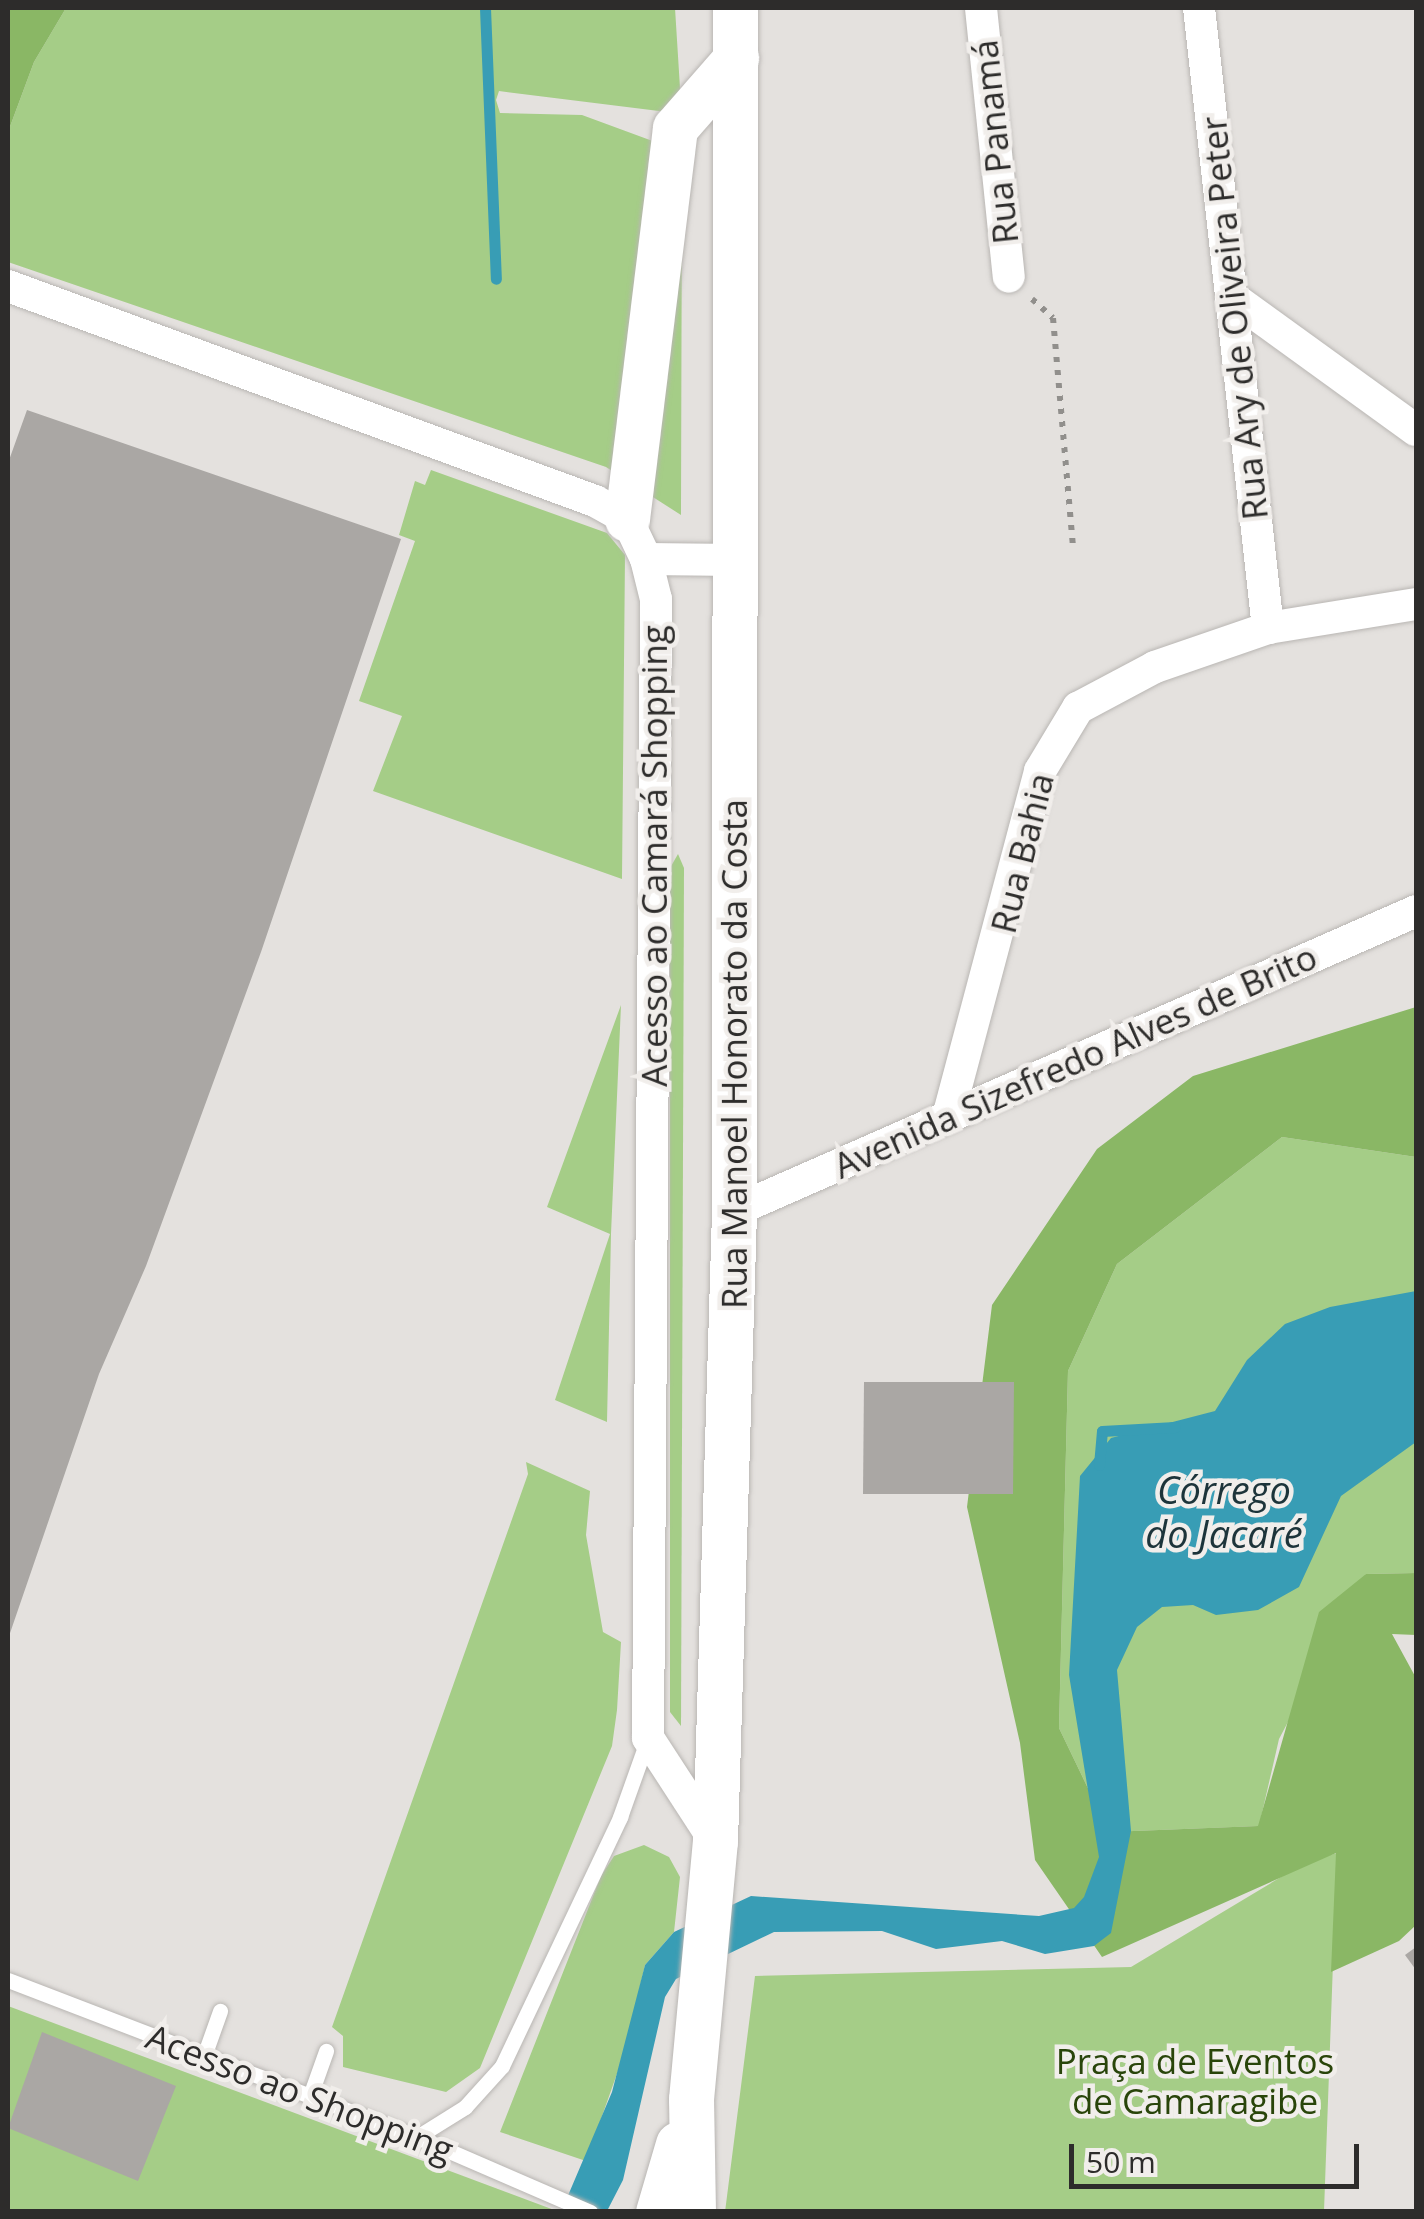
<!DOCTYPE html>
<meta charset="utf-8">
<style>
body{margin:0}
#map{position:relative;width:1424px;height:2219px;overflow:hidden;background:#e4e1de;font-family:"Open Sans",sans-serif}
div>[style]{position:absolute}
[style*='--x']{left:calc(var(--x)*1px);top:calc(var(--y)*1px);width:calc(var(--w)*1px);rotate:calc(var(--a)*1deg)}
.green>*{inset:0;background:#a5cd87}
.forest>*{inset:0;background:#8ab765}
.water>*{inset:0;background:#389db5}
.stream>*{height:11px;margin:-5.5px;padding:0 5.5px;transform-origin:5.5px;border-radius:5.5px;background:#389db5}
.building>*{inset:0;background:#aaa7a4}
.path>*{height:6px;margin-top:-3px;transform-origin:0;background:repeating-linear-gradient(90deg,#918f8c 0 5px,transparent 0 13px)}
.roads{filter:drop-shadow(0 0 2px #b9b6b3) drop-shadow(0 0 2px #b9b6b3)}
.lane>*{height:15px;margin:-7.5px;padding:0 7.5px;transform-origin:7.5px;border-radius:7.5px;background:#fff}
.street>*{height:32px;margin:-16px;padding:0 16px;transform-origin:16px;border-radius:16px;background:#fff}
.secondary>*{height:45px;margin:-22.5px;padding:0 22.5px;transform-origin:22.5px;border-radius:22.5px;background:#fff}
span{translate:-50% -50%;white-space:nowrap;text-align:center;line-height:1.15;-webkit-text-stroke:9px #f1eeeb;paint-order:stroke}
.street-label{font-size:35px;color:#2d2c2b}
.park-label{font-size:35px;color:#29450a}
.water-label{font-size:38px;color:#1d343a;font-style:italic}
.frame{position:absolute;inset:0;border:10px solid #2d2c2b;pointer-events:none}
.scale{position:absolute;left:1069px;top:2144px;width:290px;height:45px;box-sizing:border-box;border:5px solid #2d2c2b;border-top:0;padding-left:12px;font-size:30px;line-height:35px;white-space:nowrap;color:#2d2c2b;-webkit-text-stroke:8px #f1eeeb;paint-order:stroke}
</style>
<div id="map">
<div class="green">
<div style="clip-path:polygon(66px 8px,675px 8px,681px 104px,667px 112px,499px 91px,496px 100px,500px 113px,582px 115px,677px 150px,682px 163px,681px 515px,606px 467px,8px 262px,8px 132px,34px 62px)"></div>
<div style="clip-path:polygon(431px 470px,607px 533px,625px 555px,622px 879px,373px 791px,402px 716px,359px 701px,415px 541px,399px 535px,415px 481px,425px 485px)"></div>
<div style="clip-path:polygon(678px 854px,684px 868px,681px 1726px,670px 1712px,670px 868px)"></div>
<div style="clip-path:polygon(621px 1005px,611px 1234px,607px 1422px,555px 1400px,610px 1234px,547px 1207px)"></div>
<div style="clip-path:polygon(1282px 1137px,1416px 1157px,1416px 1573px,1366px 1574px,1279px 1739px,1259px 1826px,1109px 1832px,1059px 1728px,1068px 1371px,1117px 1264px)"></div>
<div style="clip-path:polygon(526px 1462px,590px 1491px,586px 1535px,603px 1632px,621px 1642px,617px 1710px,612px 1746px,480px 2068px,446px 2092px,343px 2067px,343px 2036px,332px 2027px,528px 1474px)"></div>
<div style="clip-path:polygon(644px 1845px,669px 1857px,680px 1877px,674px 1932px,645px 1965px,624px 2054px,586px 2161px,500px 2132px,601px 1876px,614px 1856px)"></div>
<div style="clip-path:polygon(1337px 1853px,1324px 2211px,725px 2212px,755px 1976px,1131px 1967px,1306px 1862px)"></div>
<div style="clip-path:polygon(8px 2006px,557px 2211px,8px 2211px)"></div>
</div>
<div class="forest">
<div style="clip-path:polygon(8px 8px,66px 8px,34px 62px,8px 132px)"></div>
<div style="clip-path:polygon(1416px 1007px,1416px 1157px,1282px 1137px,1117px 1264px,1068px 1371px,1059px 1728px,1109px 1832px,1258px 1826px,1319px 1612px,1366px 1574px,1416px 1573px,1416px 1635px,1392px 1634px,1416px 1678px,1416px 1925px,1399px 1941px,1331px 1972px,1336px 1853px,1102px 1957px,1035px 1860px,1020px 1743px,967px 1507px,992px 1305px,1097px 1149px,1193px 1076px)"></div>
</div>
<div class="water">
<div style="clip-path:polygon(1416px 1291px,1416px 1442px,1341px 1496px,1299px 1587px,1258px 1610px,1216px 1615px,1193px 1605px,1162px 1607px,1137px 1627px,1117px 1670px,1131px 1831px,1111px 1933px,1094px 1946px,1045px 1954px,1002px 1941px,936px 1949px,882px 1931px,774px 1932px,676px 1979px,665px 1997px,623px 2180px,607px 2211px,561px 2212px,612px 2092px,645px 1965px,674px 1932px,751px 1896px,1039px 1916px,1074px 1908px,1084px 1897px,1099px 1857px,1069px 1675px,1080px 1476px,1111px 1438px,1215px 1411px,1247px 1360px,1285px 1324px,1330px 1307px)"></div>
</div>
<div class="stream">
<div style="--x:485;--y:8;--w:271;--a:87.7"></div>
<div style="--x:1099;--y:1465;--w:34;--a:-85"></div>
<div style="--x:1102;--y:1431;--w:73;--a:-3.1"></div>
</div>
<div class="building">
<div style="clip-path:polygon(27px 410px,401px 539px,261px 952px,146px 1266px,99px 1374px,8px 1639px,8px 463px)"></div>
<div style="clip-path:polygon(864px 1382px,1014px 1382px,1013px 1494px,863px 1494px)"></div>
<div style="clip-path:polygon(1416px 1947px,1416px 1970px,1405px 1955px)"></div>
<div style="clip-path:polygon(42px 2032px,176px 2086px,138px 2181px,8px 2128px)"></div>
</div>
<div class="path">
<div style="--x:1032;--y:299;--w:28;--a:42"></div>
<div style="--x:1053;--y:318;--w:230;--a:85"></div>
</div>
<div class="roads">
<div class="lane">
<div style="--x:8;--y:1980;--w:438;--a:21"></div>
<div style="--x:417;--y:2137;--w:189;--a:23.4"></div>
<div style="--x:204;--y:2056;--w:48;--a:-70.4"></div>
<div style="--x:310;--y:2096;--w:48;--a:-70.4"></div>
<div style="--x:417;--y:2137;--w:57;--a:-32"></div>
<div style="--x:465;--y:2107;--w:55;--a:-47.9"></div>
<div style="--x:502;--y:2066;--w:276;--a:-64.6"></div>
<div style="--x:620;--y:1817;--w:81;--a:-70.4"></div>
</div>
<div class="street">
<div style="--x:981;--y:8;--w:270;--a:84.1"></div>
<div style="--x:1199;--y:8;--w:624;--a:83.65"></div>
<div style="--x:8;--y:286;--w:625;--a:20.12"></div>
<div style="--x:595;--y:501;--w:37;--a:29"></div>
<div style="--x:627;--y:519;--w:44;--a:64.6"></div>
<div style="--x:646;--y:559;--w:41;--a:76"></div>
<div style="--x:656;--y:599;--w:1139;--a:90.4"></div>
<div style="--x:648;--y:1738;--w:123;--a:57"></div>
<div style="--x:1232;--y:297;--w:227;--a:35.9"></div>
<div style="--x:646;--y:559;--w:92;--a:0.6"></div>
<div style="--x:948;--y:1117;--w:358;--a:-75.1"></div>
<div style="--x:1040;--y:771;--w:74;--a:-58.9"></div>
<div style="--x:1078;--y:708;--w:87;--a:-28"></div>
<div style="--x:1155;--y:667;--w:120;--a:-19"></div>
<div style="--x:1268;--y:628;--w:150;--a:-9.2"></div>
<div style="--x:734;--y:1211;--w:745;--a:-23.74"></div>
</div>
<div class="secondary">
<div style="--x:627;--y:519;--w:394;--a:-83"></div>
<div style="--x:675;--y:128;--w:93;--a:-48.9"></div>
<div style="--x:658;--y:2212;--w:71;--a:-73.6"></div>
<div style="--x:693;--y:2212;--w:113;--a:-91"></div>
<div style="--x:691;--y:2099;--w:259;--a:-84.7"></div>
<div style="--x:715;--y:1841;--w:630;--a:-88.27"></div>
<div style="--x:734;--y:1211;--w:1203;--a:-89.95"></div>
</div>
</div>
<div class="street-label">
<span style="left:995px;top:142px;rotate:-96deg">Rua Panamá</span>
<span style="left:1234px;top:318px;rotate:-96deg">Rua Ary de Oliveira Peter</span>
<span style="left:1022px;top:853px;rotate:-76deg">Rua Bahia</span>
<span style="left:654px;top:856px;rotate:-90deg">Acesso ao Camará Shopping</span>
<span style="left:734px;top:1054px;rotate:-90deg">Rua Manoel Honorato da Costa</span>
<span style="left:1075px;top:1061px;rotate:-24deg">Avenida Sizefredo Alves de Brito</span>
<span style="left:300px;top:2093px;rotate:21deg">Acesso ao Shopping</span>
</div>
<div class="park-label">
<span style="left:1195px;top:2081px">Praça de Eventos<br>de Camaragibe</span>
</div>
<div class="water-label">
<span style="left:1224px;top:1512px">Córrego<br>do Jacaré</span>
</div>
<div class="frame"></div>
<div class="scale">50 m</div>
</div>
